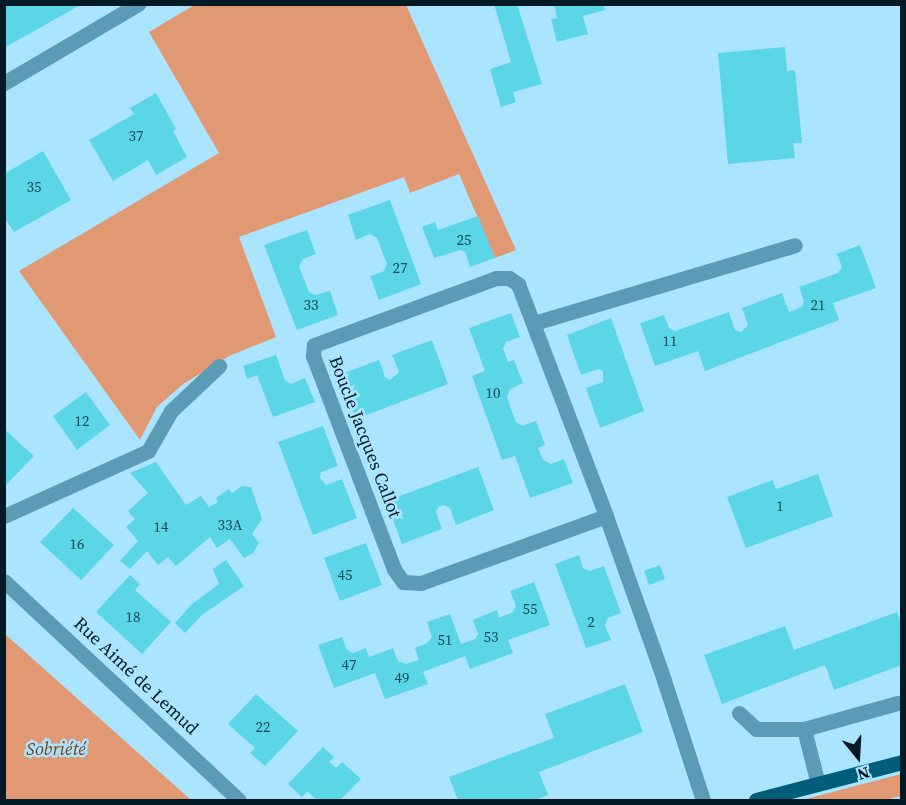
<!DOCTYPE html>
<meta charset="utf-8">
<style>
body{margin:0}
#map{position:relative;width:906px;height:805px;overflow:hidden;background:#aae4ff;font-family:"Source Serif 4",serif}
div>[style]{position:absolute}
[style*='--x']{left:calc(var(--x)*1px);top:calc(var(--y)*1px);width:calc(var(--w)*1px);rotate:calc(var(--a)*1deg)}
.green>*{inset:0;background:#e19974}
.building>*{inset:0;background:#5ad6e6}
.minor>*{height:15px;margin:-7.5px;padding:0 7.5px;transform-origin:7.5px;border-radius:7.5px;background:#5b9bb6}
.major>*{height:15px;margin:-7.5px;padding:0 7.5px;transform-origin:7.5px;border-radius:7.5px;background:#015e7b}
span{translate:-50% -50%;white-space:nowrap;text-align:center;line-height:1.15;-webkit-text-stroke:5px #aae4ff;paint-order:stroke}
.number-label{font-size:15px;color:#1a4a55}
.number-label span{-webkit-text-stroke-width:0}
.street-label{font-size:18px;color:#041b25}
.park-label{font-size:18px;color:#833c0e;font-style:italic}
.frame{position:absolute;inset:0;border:6px solid #041b25;pointer-events:none}
.north{position:absolute;left:828px;top:727px;width:60px;height:60px;-webkit-text-stroke:4px #aae4ff;paint-order:stroke;rotate:162deg;font-size:16px;font-weight:700;line-height:24px;text-align:center;color:#041b25}
.north::after{content:'';display:block;margin:auto;width:21px;height:27px;background:#041b25;clip-path:polygon(50% 0,100% 100%,50% 72%,0 100%)}
</style>
<div id="map">
<div class="green">
<div style="clip-path:polygon(196px 4px,406px 5px,516px 250px,495px 258px,459px 174px,410px 193px,404px 177px,239px 237px,276px 337px,229px 356px,183px 384px,157px 407px,140px 440px,19px 271px,219px 153px,149px 32px)"></div>
<div style="clip-path:polygon(5px 634px,191px 800px,5px 800px)"></div>
<div style="clip-path:polygon(901px 774px,901px 796px,884px 800px,802px 800px)"></div>
</div>
<div class="building">
<div style="clip-path:polygon(4px 4px,82px 4px,4px 48px)"></div>
<div style="clip-path:polygon(494px 4px,517px 4px,542px 84px,513px 92px,516px 102px,501px 107px,490px 69px,511px 62px)"></div>
<div style="clip-path:polygon(554px 4px,603px 4px,605px 10px,583px 16px,588px 34px,557px 42px,551px 19px,557px 18px)"></div>
<div style="clip-path:polygon(785px 47px,787px 71px,795px 70px,802px 143px,793px 143px,795px 158px,728px 164px,718px 53px)"></div>
<div style="clip-path:polygon(156px 93px,176px 129px,173px 131px,187px 157px,156px 175px,148px 160px,113px 181px,89px 140px,134px 114px,130px 108px)"></div>
<div style="clip-path:polygon(43px 151px,71px 200px,14px 232px,4px 217px,4px 174px)"></div>
<div style="clip-path:polygon(390px 200px,421px 284px,379px 300px,370px 276px,383px 272px,387px 264px,377px 238px,370px 234px,356px 240px,348px 215px)"></div>
<div style="clip-path:polygon(478px 216px,495px 258px,470px 267px,465px 252px,460px 250px,434px 258px,422px 227px,435px 222px,438px 230px)"></div>
<div style="clip-path:polygon(307px 230px,316px 254px,303px 259px,299px 266px,309px 292px,315px 295px,330px 291px,338px 315px,297px 330px,264px 245px)"></div>
<div style="clip-path:polygon(860px 245px,876px 288px,833px 303px,839px 320px,705px 371px,698px 351px,655px 366px,640px 323px,664px 315px,669px 328px,675px 331px,729px 312px,735px 330px,741px 332px,748px 325px,742px 308px,782px 293px,789px 312px,802px 307px,804px 301px,799px 287px,838px 273px,842px 267px,837px 254px)"></div>
<div style="clip-path:polygon(511px 313px,520px 337px,506px 342px,503px 349px,508px 362px,514px 360px,523px 383px,510px 389px,507px 397px,511px 409px,516px 422px,522px 426px,536px 421px,545px 445px,538px 448px,543px 460px,551px 464px,564px 459px,573px 483px,530px 498px,515px 456px,502px 460px,472px 376px,485px 371px,469px 328px)"></div>
<div style="clip-path:polygon(611px 318px,644px 411px,600px 428px,586px 388px,603px 382px,603px 371px,598px 369px,581px 375px,567px 335px)"></div>
<div style="clip-path:polygon(432px 340px,448px 384px,356px 419px,339px 375px,379px 360px,385px 377px,390px 380px,399px 372px,392px 355px)"></div>
<div style="clip-path:polygon(276px 355px,285px 380px,291px 384px,305px 378px,315px 402px,273px 417px,257px 375px,247px 379px,243px 366px)"></div>
<div style="clip-path:polygon(86px 392px,110px 425px,77px 450px,53px 416px)"></div>
<div style="clip-path:polygon(323px 426px,338px 466px,321px 472px,320px 478px,326px 485px,342px 479px,357px 518px,313px 535px,278px 442px)"></div>
<div style="clip-path:polygon(4px 429px,34px 456px,4px 487px)"></div>
<div style="clip-path:polygon(156px 462px,186px 505px,201px 496px,209px 507px,218px 502px,216px 498px,229px 489px,232px 493px,242px 486px,251px 487px,262px 519px,252px 534px,259px 543px,253px 553px,244px 558px,230px 539px,217px 548px,210px 537px,176px 566px,168px 557px,158px 565px,147px 551px,130px 569px,120px 561px,138px 541px,126px 527px,135px 519px,128px 511px,148px 493px,130px 473px)"></div>
<div style="clip-path:polygon(478px 467px,494px 510px,456px 525px,450px 508px,444px 505px,438px 507px,436px 512px,442px 529px,402px 544px,386px 501px)"></div>
<div style="clip-path:polygon(818px 474px,833px 516px,746px 548px,727px 497px,773px 480px,776px 489px)"></div>
<div style="clip-path:polygon(73px 508px,114px 545px,81px 580px,40px 542px)"></div>
<div style="clip-path:polygon(366px 543px,382px 585px,340px 601px,324px 558px)"></div>
<div style="clip-path:polygon(579px 555px,583px 568px,590px 571px,604px 566px,621px 613px,608px 618px,605px 625px,611px 640px,586px 648px,555px 564px)"></div>
<div style="clip-path:polygon(226px 560px,244px 586px,202px 615px,185px 633px,175px 623px,192px 604px,219px 584px,213px 569px)"></div>
<div style="clip-path:polygon(660px 565px,665px 579px,649px 585px,644px 571px)"></div>
<div style="clip-path:polygon(130px 575px,140px 584px,135px 590px,171px 622px,142px 654px,96px 612px)"></div>
<div style="clip-path:polygon(534px 582px,550px 625px,508px 640px,513px 653px,470px 669px,465px 656px,423px 672px,428px 684px,385px 699px,375px 673px,334px 688px,318px 645px,342px 637px,347px 650px,353px 653px,366px 648px,369px 657px,393px 648px,398px 661px,406px 664px,419px 660px,415px 648px,427px 643px,432px 637px,427px 622px,450px 614px,461px 644px,475px 639px,478px 634px,473px 620px,497px 610px,499px 618px,513px 612px,516px 606px,510px 591px)"></div>
<div style="clip-path:polygon(897px 612px,902px 625px,902px 665px,834px 690px,825px 665px,722px 704px,704px 655px,785px 626px,794px 650px)"></div>
<div style="clip-path:polygon(625px 684px,643px 732px,539px 772px,548px 795px,534px 800px,458px 800px,449px 777px,554px 738px,545px 714px)"></div>
<div style="clip-path:polygon(256px 694px,298px 731px,265px 766px,250px 753px,255px 748px,228px 724px)"></div>
<div style="clip-path:polygon(323px 747px,334px 757px,329px 762px,336px 768px,342px 762px,361px 779px,340px 800px,317px 800px,307px 791px,302px 797px,288px 784px)"></div>
</div>
<div class="minor">
<div style="--x:4;--y:83;--w:156;--a:-30.5"></div>
<div style="--x:534;--y:323;--w:272;--a:-16.6"></div>
<div style="--x:4;--y:516;--w:158;--a:-24.3"></div>
<div style="--x:148;--y:451;--w:46;--a:-60.1"></div>
<div style="--x:171;--y:411;--w:66;--a:-43.2"></div>
<div style="--x:606;--y:516;--w:197;--a:160.1"></div>
<div style="--x:421;--y:583;--w:18;--a:-177"></div>
<div style="--x:403;--y:582;--w:16;--a:-125"></div>
<div style="--x:394;--y:569;--w:228;--a:-110.8"></div>
<div style="--x:313;--y:356;--w:11;--a:-85"></div>
<div style="--x:314;--y:345;--w:194;--a:-20.2"></div>
<div style="--x:496;--y:278;--w:13;--a:0"></div>
<div style="--x:509;--y:278;--w:11;--a:34"></div>
<div style="--x:518;--y:284;--w:248;--a:69.2"></div>
<div style="--x:606;--y:516;--w:164;--a:70.5"></div>
<div style="--x:661;--y:671;--w:136;--a:72"></div>
<div style="--x:4;--y:581;--w:321;--a:43"></div>
<div style="--x:739;--y:713;--w:23;--a:43"></div>
<div style="--x:756;--y:729;--w:48;--a:0"></div>
<div style="--x:818;--y:784;--w:57;--a:-104.3"></div>
<div style="--x:804;--y:729;--w:97;--a:-15.6"></div>
</div>
<div class="major">
<div style="--x:756;--y:800;--w:151;--a:-14.6"></div>
</div>
<div class="number-label">
<span style="left:136px;top:136px">37</span>
<span style="left:34px;top:187px">35</span>
<span style="left:464px;top:240px">25</span>
<span style="left:400px;top:268px">27</span>
<span style="left:311px;top:305px">33</span>
<span style="left:818px;top:305px">21</span>
<span style="left:670px;top:341px">11</span>
<span style="left:493px;top:393px">10</span>
<span style="left:82px;top:421px">12</span>
<span style="left:780px;top:506px">1</span>
<span style="left:230px;top:525px">33A</span>
<span style="left:161px;top:527px">14</span>
<span style="left:77px;top:544px">16</span>
<span style="left:345px;top:575px">45</span>
<span style="left:530px;top:609px">55</span>
<span style="left:133px;top:617px">18</span>
<span style="left:591px;top:622px">2</span>
<span style="left:491px;top:637px">53</span>
<span style="left:445px;top:640px">51</span>
<span style="left:349px;top:665px">47</span>
<span style="left:402px;top:678px">49</span>
<span style="left:263px;top:727px">22</span>
</div>
<div class="street-label">
<span style="left:365px;top:437px;rotate:69deg">Boucle Jacques Callot</span>
<span style="left:136px;top:676px;rotate:43deg">Rue Aimé de Lemud</span>
</div>
<div class="park-label">
<span style="left:56px;top:749px">Sobriété</span>
</div>
<div class="frame"></div>
<div class="north">N</div>
</div>
